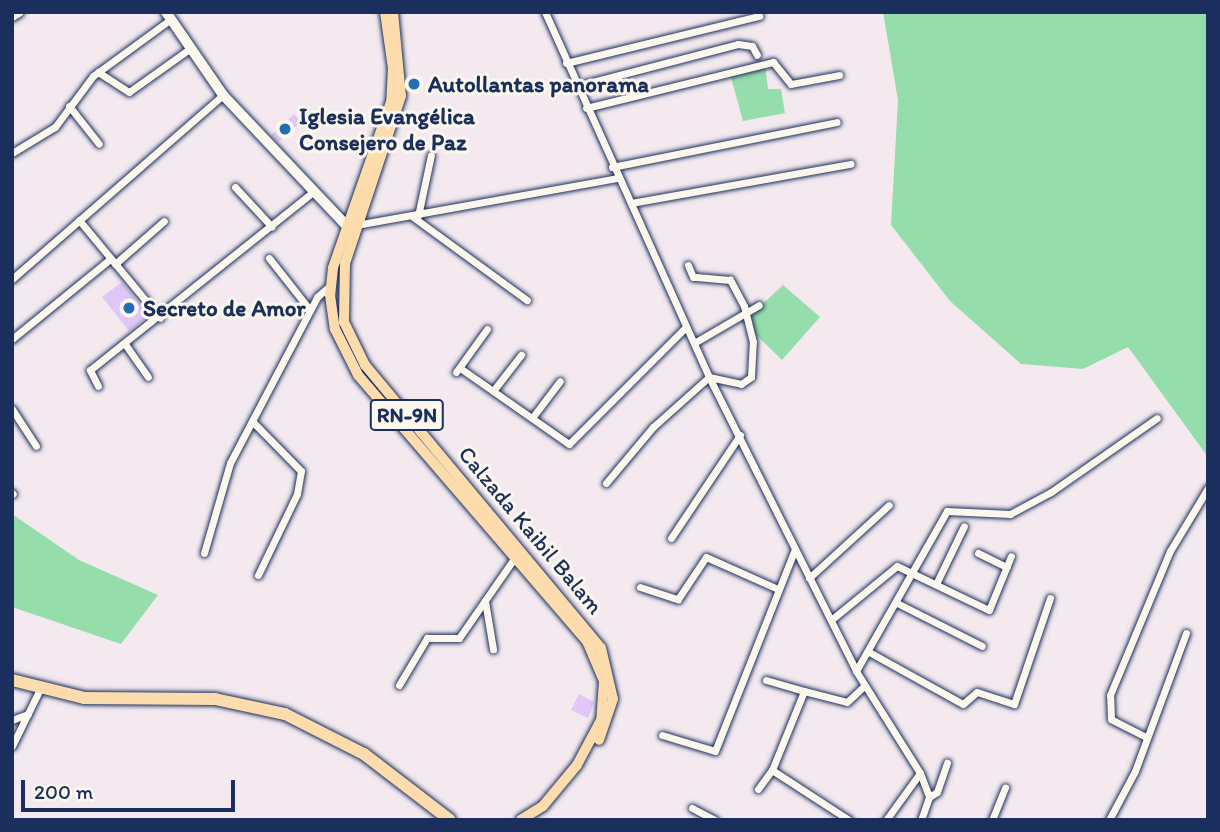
<!DOCTYPE html>
<meta charset="utf-8">
<style>
body{margin:0}
#map{position:relative;width:1220px;height:832px;overflow:hidden;background:#f3e9ef;font-family:Itim,sans-serif}
div>[style]{position:absolute}
[style*='--x']{left:calc(var(--x)*1px);top:calc(var(--y)*1px);width:calc(var(--w)*1px);rotate:calc(var(--a)*1deg)}
.green>*{inset:0;background:#96ddac}
.building>*{inset:0;background:#dfc7f7}
.roads{filter:drop-shadow(0 0 2px #1b2f5e) drop-shadow(0 0 2px #1b2f5e)}
.street>*{height:7px;margin:-3.5px;padding:0 3.5px;transform-origin:3.5px;border-radius:3.5px;background:#fbf7ec}
.secondary>*{height:10px;margin:-5px;padding:0 5px;transform-origin:5px;border-radius:5px;background:#fbf7ec}
.primary>*{height:10px;margin:-5px;padding:0 5px;transform-origin:5px;border-radius:5px;background:#fcdcac}
.highway>*{height:12px;margin:-6px;padding:0 6px;transform-origin:6px;border-radius:6px;background:#fcdcac}
.dots>*{width:19px;height:19px;translate:-50% -50%;box-sizing:border-box;border:4px solid #fbf7ec;border-radius:50%}
span{translate:-50% -50%;white-space:nowrap;text-align:center;line-height:1.15;-webkit-text-stroke:6px #fbf7ec;paint-order:stroke}
.shield-label span{padding:2px 5px;background:#fbf7ec;border:2px solid;border-radius:5px;-webkit-text-stroke-width:0}
.shield-label{font-size:21px;color:#1b2f5e;font-weight:700}
.poi-label{font-size:23px;color:#1b2f5e;font-weight:700}
.left{translate:0 -50%;text-align:left}
.street-label{font-size:23px;color:#1b2f5e}
.frame{position:absolute;inset:0;border:14px solid #1b2f5e;pointer-events:none}
.scale{position:absolute;left:21px;top:780px;width:214px;height:32px;box-sizing:border-box;border:4px solid #1b2f5e;border-top:0;padding-left:9px;font-size:21px;line-height:24px;white-space:nowrap;color:#1b2f5e;-webkit-text-stroke:5px #fbf7ec;paint-order:stroke}
</style>
<div id="map">
<div class="green">
<div style="clip-path:polygon(883px 12px,1208px 12px,1208px 457px,1128px 347px,1083px 369px,1021px 364px,950px 301px,891px 225px,898px 100px)"></div>
<div style="clip-path:polygon(765px 65px,768px 89px,781px 89px,785px 113px,743px 121px,730px 74px)"></div>
<div style="clip-path:polygon(783px 285px,820px 317px,782px 360px,743px 322px)"></div>
<div style="clip-path:polygon(12px 514px,79px 560px,158px 595px,121px 644px,12px 607px)"></div>
</div>
<div class="building">
<div style="clip-path:polygon(294px 114px,301px 122px,278px 142px,271px 135px)"></div>
<div style="clip-path:polygon(122px 282px,149px 315px,129px 331px,102px 297px)"></div>
<div style="clip-path:polygon(579px 694px,594px 702px,588px 718px,571px 710px)"></div>
</div>
<div class="roads">
<div class="street">
<div style="--x:545;--y:12;--w:400;--a:65.8"></div>
<div style="--x:709;--y:377;--w:329;--a:63.4"></div>
<div style="--x:856;--y:671;--w:120;--a:57.9"></div>
<div style="--x:920;--y:773;--w:26;--a:69"></div>
<div style="--x:929;--y:797;--w:24;--a:109"></div>
<div style="--x:12;--y:17;--w:9;--a:-32"></div>
<div style="--x:566;--y:63;--w:199;--a:-13.7"></div>
<div style="--x:98;--y:72;--w:37;--a:33"></div>
<div style="--x:129;--y:92;--w:76;--a:-35.4"></div>
<div style="--x:577;--y:86;--w:166;--a:-14.6"></div>
<div style="--x:738;--y:44;--w:14;--a:8"></div>
<div style="--x:752;--y:46;--w:10;--a:61"></div>
<div style="--x:69;--y:106;--w:48;--a:51.7"></div>
<div style="--x:586;--y:108;--w:193;--a:-13.8"></div>
<div style="--x:773;--y:62;--w:28;--a:51"></div>
<div style="--x:791;--y:84;--w:49;--a:-10.6"></div>
<div style="--x:12;--y:153;--w:50;--a:-31.2"></div>
<div style="--x:55;--y:127;--w:64;--a:-53.3"></div>
<div style="--x:93;--y:76;--w:97;--a:-36.2"></div>
<div style="--x:612;--y:167;--w:229;--a:-11.3"></div>
<div style="--x:235;--y:187;--w:54;--a:47.2"></div>
<div style="--x:631;--y:203;--w:223;--a:-10.1"></div>
<div style="--x:418;--y:216;--w:62;--a:-78"></div>
<div style="--x:413;--y:217;--w:141;--a:36.1"></div>
<div style="--x:79;--y:220;--w:127;--a:50.4"></div>
<div style="--x:356;--y:225;--w:265;--a:-10.2"></div>
<div style="--x:269;--y:258;--w:66;--a:51.7"></div>
<div style="--x:115;--y:264;--w:65;--a:-41.3"></div>
<div style="--x:12;--y:279;--w:280;--a:-41.1"></div>
<div style="--x:12;--y:339;--w:127;--a:-39.2"></div>
<div style="--x:694;--y:343;--w:75;--a:-30.3"></div>
<div style="--x:125;--y:344;--w:40;--a:55.1"></div>
<div style="--x:460;--y:368;--w:133;--a:34.9"></div>
<div style="--x:569;--y:444;--w:165;--a:-45"></div>
<div style="--x:456;--y:372;--w:53;--a:-54.2"></div>
<div style="--x:98;--y:386;--w:18;--a:-117"></div>
<div style="--x:90;--y:370;--w:284;--a:-38.6"></div>
<div style="--x:493;--y:391;--w:46;--a:-52.1"></div>
<div style="--x:12;--y:409;--w:44;--a:57"></div>
<div style="--x:532;--y:418;--w:46;--a:-52.9"></div>
<div style="--x:252;--y:421;--w:70;--a:45.6"></div>
<div style="--x:301;--y:471;--w:23;--a:100"></div>
<div style="--x:297;--y:494;--w:90;--a:115.7"></div>
<div style="--x:606;--y:483;--w:73;--a:-50"></div>
<div style="--x:653;--y:427;--w:75;--a:-41.8"></div>
<div style="--x:709;--y:377;--w:33;--a:12"></div>
<div style="--x:741;--y:384;--w:12;--a:-35"></div>
<div style="--x:751;--y:377;--w:35;--a:-87"></div>
<div style="--x:753;--y:342;--w:37;--a:-104"></div>
<div style="--x:744;--y:306;--w:30;--a:-118"></div>
<div style="--x:730;--y:280;--w:37;--a:-175"></div>
<div style="--x:693;--y:277;--w:13;--a:-113"></div>
<div style="--x:12;--y:493;--w:1;--a:45"></div>
<div style="--x:671;--y:538;--w:124;--a:-56.2"></div>
<div style="--x:204;--y:553;--w:94;--a:-73.9"></div>
<div style="--x:230;--y:463;--w:187;--a:-62.3"></div>
<div style="--x:317;--y:297;--w:18;--a:-41"></div>
<div style="--x:978;--y:553;--w:32;--a:26"></div>
<div style="--x:809;--y:578;--w:108;--a:-42.4"></div>
<div style="--x:936;--y:584;--w:64;--a:-64.2"></div>
<div style="--x:640;--y:587;--w:40;--a:18"></div>
<div style="--x:678;--y:599;--w:50;--a:-56.3"></div>
<div style="--x:706;--y:557;--w:79;--a:24"></div>
<div style="--x:485;--y:601;--w:49;--a:80.5"></div>
<div style="--x:897;--y:603;--w:95;--a:26.8"></div>
<div style="--x:831;--y:620;--w:85;--a:-39.3"></div>
<div style="--x:897;--y:566;--w:102;--a:25.6"></div>
<div style="--x:989;--y:610;--w:58;--a:-67.8"></div>
<div style="--x:869;--y:652;--w:107;--a:29"></div>
<div style="--x:963;--y:704;--w:18;--a:-41"></div>
<div style="--x:977;--y:692;--w:39;--a:18"></div>
<div style="--x:1014;--y:704;--w:112;--a:-71.2"></div>
<div style="--x:856;--y:671;--w:184;--a:-60.4"></div>
<div style="--x:947;--y:511;--w:63;--a:2.7"></div>
<div style="--x:1010;--y:514;--w:47;--a:-28.2"></div>
<div style="--x:1051;--y:492;--w:129;--a:-34.9"></div>
<div style="--x:766;--y:680;--w:40;--a:16"></div>
<div style="--x:399;--y:685;--w:55;--a:-59.2"></div>
<div style="--x:427;--y:638;--w:32;--a:0"></div>
<div style="--x:459;--y:638;--w:98;--a:-55.3"></div>
<div style="--x:12;--y:720;--w:17;--a:-21"></div>
<div style="--x:662;--y:735;--w:55;--a:16.8"></div>
<div style="--x:715;--y:751;--w:217;--a:-68.4"></div>
<div style="--x:1146;--y:737;--w:39;--a:-153"></div>
<div style="--x:1111;--y:719;--w:24;--a:-92"></div>
<div style="--x:1110;--y:695;--w:156;--a:-67.4"></div>
<div style="--x:1170;--y:551;--w:74;--a:-58.9"></div>
<div style="--x:12;--y:746;--w:64;--a:-63.8"></div>
<div style="--x:772;--y:770;--w:92;--a:33"></div>
<div style="--x:758;--y:789;--w:24;--a:-54"></div>
<div style="--x:772;--y:770;--w:85;--a:-67.9"></div>
<div style="--x:804;--y:691;--w:44;--a:14.3"></div>
<div style="--x:847;--y:702;--w:23;--a:-43"></div>
<div style="--x:929;--y:797;--w:9;--a:-32"></div>
<div style="--x:937;--y:792;--w:31;--a:-71"></div>
<div style="--x:692;--y:808;--w:26;--a:28"></div>
<div style="--x:886;--y:820;--w:58;--a:-54.1"></div>
<div style="--x:992;--y:820;--w:35;--a:-68"></div>
<div style="--x:1109;--y:820;--w:55;--a:-62"></div>
<div style="--x:1135;--y:771;--w:147;--a:-69.7"></div>
</div>
<div class="secondary">
<div style="--x:166;--y:12;--w:101;--a:55.5"></div>
<div style="--x:223;--y:95;--w:179;--a:46.6"></div>
</div>
<div class="primary">
<div style="--x:385;--y:12;--w:57;--a:81.9"></div>
<div style="--x:393;--y:68;--w:34;--a:93"></div>
<div style="--x:391;--y:102;--w:176;--a:109.3"></div>
<div style="--x:333;--y:268;--w:27;--a:96"></div>
<div style="--x:330;--y:295;--w:34;--a:82"></div>
<div style="--x:335;--y:329;--w:51;--a:63.4"></div>
<div style="--x:358;--y:375;--w:351;--a:49.3"></div>
<div style="--x:587;--y:641;--w:43;--a:67"></div>
<div style="--x:604;--y:681;--w:39;--a:94"></div>
<div style="--x:601;--y:720;--w:51;--a:118.1"></div>
<div style="--x:577;--y:765;--w:53;--a:129.7"></div>
<div style="--x:543;--y:806;--w:26;--a:148"></div>
<div style="--x:393;--y:12;--w:84;--a:84.6"></div>
<div style="--x:401;--y:96;--w:176;--a:108.5"></div>
<div style="--x:345;--y:263;--w:59;--a:91"></div>
<div style="--x:344;--y:322;--w:48;--a:64"></div>
<div style="--x:365;--y:365;--w:368;--a:50.2"></div>
<div style="--x:601;--y:648;--w:52;--a:76.8"></div>
<div style="--x:613;--y:699;--w:43;--a:108.9"></div>
</div>
<div class="highway">
<div style="--x:12;--y:680;--w:74;--a:14"></div>
<div style="--x:84;--y:698;--w:131;--a:0.4"></div>
<div style="--x:215;--y:699;--w:72;--a:12.1"></div>
<div style="--x:285;--y:714;--w:89;--a:26.9"></div>
<div style="--x:364;--y:754;--w:108;--a:37.5"></div>
</div>
</div>
<div class="dots">
<div style="left:414px;top:84px;background:#1f6fb2"></div>
<div style="left:285px;top:129px;background:#1f6fb2"></div>
<div style="left:129px;top:308px;background:#1f6fb2"></div>
</div>
<div class="shield-label">
<span style="left:407px;top:415px">RN-9N</span>
</div>
<div class="poi-label">
<span class="left" style="left:428px;top:84px">Autollantas panorama</span>
<span class="left" style="left:299px;top:129px">Iglesia Evangélica<br>Consejero de Paz</span>
<span class="left" style="left:143px;top:308px">Secreto de Amor</span>
</div>
<div class="street-label">
<span style="left:531px;top:530px;rotate:50deg">Calzada Kaibil Balam</span>
</div>
<div class="frame"></div>
<div class="scale">200 m</div>
</div>
